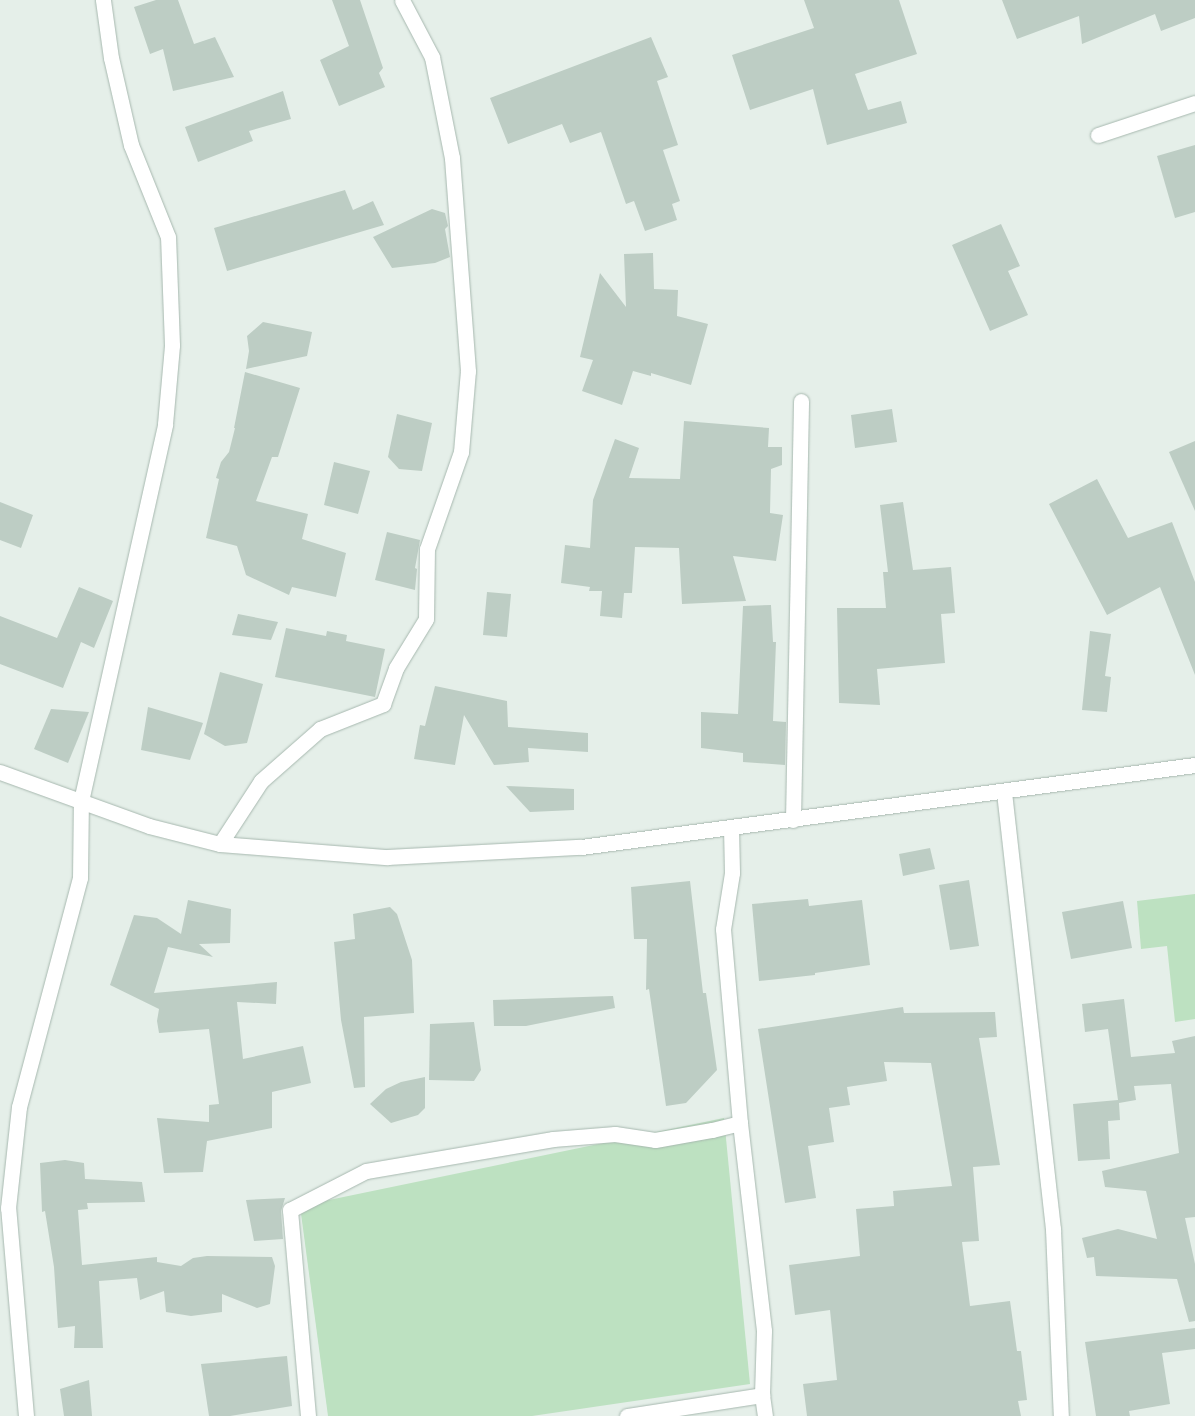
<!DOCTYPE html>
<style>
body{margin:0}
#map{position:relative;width:1195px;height:1416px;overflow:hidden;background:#e5efe9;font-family:"Open Sans",sans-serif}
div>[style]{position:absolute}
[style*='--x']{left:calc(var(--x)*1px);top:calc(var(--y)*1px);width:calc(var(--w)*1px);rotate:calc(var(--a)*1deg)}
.green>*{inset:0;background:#bde1c1}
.building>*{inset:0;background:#bdcdc4}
.roads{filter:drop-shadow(0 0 1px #a7b8af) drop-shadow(0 0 1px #a7b8af)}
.minor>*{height:15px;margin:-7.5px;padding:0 7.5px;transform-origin:7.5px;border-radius:7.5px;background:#fff}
span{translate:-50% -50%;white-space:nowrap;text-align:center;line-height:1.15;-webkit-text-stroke:5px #f6fbf8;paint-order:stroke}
</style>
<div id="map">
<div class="green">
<div style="clip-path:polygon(1195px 894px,1195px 1019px,1175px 1022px,1167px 946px,1141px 949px,1137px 901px)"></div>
<div style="clip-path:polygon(724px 1118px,750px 1384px,532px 1416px,328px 1416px,300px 1206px)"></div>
</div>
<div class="building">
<div style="clip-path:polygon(156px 0,178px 0,194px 44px,215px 37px,234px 77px,173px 91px,163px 49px,150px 54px,134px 7px)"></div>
<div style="clip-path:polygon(332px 0,360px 0,383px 68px,379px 73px,385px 87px,339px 106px,320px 60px,349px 46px)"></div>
<div style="clip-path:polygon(804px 0,899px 0,917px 54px,855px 74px,868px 110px,901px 101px,907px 123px,827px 145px,813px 89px,750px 110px,732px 55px,814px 28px)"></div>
<div style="clip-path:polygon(1002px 0,1195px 0,1195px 18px,1161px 31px,1155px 14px,1082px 44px,1079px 16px,1017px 39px)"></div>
<div style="clip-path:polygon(651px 37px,668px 77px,657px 81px,678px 145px,663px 150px,680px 201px,672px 204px,677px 220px,645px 231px,634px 201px,626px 204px,601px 132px,570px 143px,562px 124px,508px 144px,490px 98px)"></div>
<div style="clip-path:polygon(283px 91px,291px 119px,249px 131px,253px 141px,198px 162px,185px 127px)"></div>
<div style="clip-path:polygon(1195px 145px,1195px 212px,1175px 218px,1157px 156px)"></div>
<div style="clip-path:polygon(345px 190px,353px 210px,373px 201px,384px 225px,227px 271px,214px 228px)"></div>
<div style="clip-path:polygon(432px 209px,445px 213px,448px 226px,445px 229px,450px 257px,435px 263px,392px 268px,373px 237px)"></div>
<div style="clip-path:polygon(1001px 224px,1020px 266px,1008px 271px,1028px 315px,990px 331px,952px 245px)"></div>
<div style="clip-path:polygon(653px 253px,654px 289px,678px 290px,677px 316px,708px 324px,691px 385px,651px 373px,651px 376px,633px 371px,622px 405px,582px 391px,593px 360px,580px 357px,600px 273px,626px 307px,624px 254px)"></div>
<div style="clip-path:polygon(263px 322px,312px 332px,307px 356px,246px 369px,249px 351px,247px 336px)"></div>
<div style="clip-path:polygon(245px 372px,300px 388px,278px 457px,272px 457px,256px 501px,308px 514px,302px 539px,346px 553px,336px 597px,292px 587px,289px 595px,246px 575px,237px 546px,206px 538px,219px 479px,216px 478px,221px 462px,229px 452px,235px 428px,234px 428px)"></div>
<div style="clip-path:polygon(892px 409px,897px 442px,855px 448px,851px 415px)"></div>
<div style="clip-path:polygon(397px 414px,432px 423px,422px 471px,399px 469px,388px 457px)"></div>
<div style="clip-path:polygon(684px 421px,769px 428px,768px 447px,782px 447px,782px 465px,771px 469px,770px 513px,783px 515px,776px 561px,733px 556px,746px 601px,682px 604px,679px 548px,635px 547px,632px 593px,624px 593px,622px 618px,600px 616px,602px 591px,589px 591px,590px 587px,561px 583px,565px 545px,590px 548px,593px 500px,615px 439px,639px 448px,629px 478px,680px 479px)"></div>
<div style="clip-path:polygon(1195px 441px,1195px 511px,1169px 452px)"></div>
<div style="clip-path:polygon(334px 462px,370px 471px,358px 514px,324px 505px)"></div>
<div style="clip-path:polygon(1097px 479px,1128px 538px,1172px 522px,1195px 582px,1195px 675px,1160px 587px,1107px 615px,1049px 504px)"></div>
<div style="clip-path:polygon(0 502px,33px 515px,21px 548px,0 540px)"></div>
<div style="clip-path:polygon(903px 502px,913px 570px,951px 567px,955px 613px,941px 614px,945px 663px,877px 669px,880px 705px,839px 703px,837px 608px,886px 608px,883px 572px,888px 572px,880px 505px)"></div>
<div style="clip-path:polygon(387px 532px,420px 540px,415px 568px,417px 569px,415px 590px,375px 580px)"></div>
<div style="clip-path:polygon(79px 587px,113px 601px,94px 648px,81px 642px,63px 688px,0 664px,0 616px,57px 638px)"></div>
<div style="clip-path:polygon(487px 592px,511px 594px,507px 637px,483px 635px)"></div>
<div style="clip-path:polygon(771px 605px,773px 642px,776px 642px,773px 721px,786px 722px,785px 765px,743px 762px,743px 753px,701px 748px,701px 712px,738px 714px,743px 606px)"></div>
<div style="clip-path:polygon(238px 614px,278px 622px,271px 640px,232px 635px)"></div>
<div style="clip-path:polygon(286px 628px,326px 636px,327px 631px,347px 635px,346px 641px,385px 649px,375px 697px,275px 677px)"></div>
<div style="clip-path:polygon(1090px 631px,1111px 634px,1105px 676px,1111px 677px,1107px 712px,1082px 710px)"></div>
<div style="clip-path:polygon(220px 672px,263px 684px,247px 743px,225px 746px,204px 734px)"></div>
<div style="clip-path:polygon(435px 686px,507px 701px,508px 727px,588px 733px,588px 752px,528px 748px,529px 762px,494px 765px,464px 715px,455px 765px,414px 759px,420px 725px,425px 726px)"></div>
<div style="clip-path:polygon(148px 707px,203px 723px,190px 760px,141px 750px)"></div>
<div style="clip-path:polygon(51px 709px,89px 712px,68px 763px,34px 749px)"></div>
<div style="clip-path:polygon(506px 786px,574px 789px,574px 810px,530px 812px)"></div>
<div style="clip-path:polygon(930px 848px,935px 869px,903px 876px,899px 854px)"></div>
<div style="clip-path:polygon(969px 880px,979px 946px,950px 950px,939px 885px)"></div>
<div style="clip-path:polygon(690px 881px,703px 993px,706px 993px,717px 1070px,686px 1103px,666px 1106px,649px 989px,646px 990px,647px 939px,634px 939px,631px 887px)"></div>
<div style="clip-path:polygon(808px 899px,809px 906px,862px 900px,870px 965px,815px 973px,815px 975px,759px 981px,752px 904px)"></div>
<div style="clip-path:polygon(188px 900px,231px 909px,230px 943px,199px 944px,213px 957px,168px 947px,154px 993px,277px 982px,276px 1004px,237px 1002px,243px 1059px,303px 1046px,311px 1083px,272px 1092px,272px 1128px,207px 1141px,203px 1172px,164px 1173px,157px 1118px,209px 1122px,209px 1105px,219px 1104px,209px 1029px,159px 1033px,157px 1021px,159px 1009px,110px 985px,134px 915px,157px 918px,181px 934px)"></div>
<div style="clip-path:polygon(1123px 901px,1132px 948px,1071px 959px,1062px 912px)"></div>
<div style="clip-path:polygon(390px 907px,397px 914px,412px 960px,414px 1013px,364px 1017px,365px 1087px,354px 1088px,341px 1020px,334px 942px,355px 939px,353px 914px)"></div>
<div style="clip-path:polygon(613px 996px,615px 1008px,526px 1026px,494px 1026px,493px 1000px)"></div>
<div style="clip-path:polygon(1124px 999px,1131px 1057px,1175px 1053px,1172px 1041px,1195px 1036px,1195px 1217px,1185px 1218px,1195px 1264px,1195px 1321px,1189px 1322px,1177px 1279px,1096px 1276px,1094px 1257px,1087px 1258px,1082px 1238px,1118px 1229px,1157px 1239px,1146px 1191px,1105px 1187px,1102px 1171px,1179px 1153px,1171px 1084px,1134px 1086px,1136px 1100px,1119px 1103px,1120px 1120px,1108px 1121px,1110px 1159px,1078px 1161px,1073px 1104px,1118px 1100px,1108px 1029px,1085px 1032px,1082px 1004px)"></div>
<div style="clip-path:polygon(903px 1007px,904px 1013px,995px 1012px,997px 1037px,979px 1038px,1000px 1165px,973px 1167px,979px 1241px,962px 1242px,970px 1306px,1010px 1301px,1017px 1351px,1021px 1351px,1027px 1400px,1018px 1401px,1021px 1416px,807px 1416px,803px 1384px,837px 1380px,830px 1310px,795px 1315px,789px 1265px,860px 1256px,856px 1209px,894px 1206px,893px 1191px,952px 1186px,931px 1063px,884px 1062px,887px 1081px,847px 1087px,850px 1105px,829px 1108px,834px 1142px,808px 1146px,816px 1198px,785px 1203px,758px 1029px)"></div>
<div style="clip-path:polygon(474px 1022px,481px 1070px,474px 1081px,429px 1080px,430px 1024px)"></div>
<div style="clip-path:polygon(425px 1077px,425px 1108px,418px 1115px,391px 1123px,370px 1104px,386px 1089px,401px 1082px)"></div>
<div style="clip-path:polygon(65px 1160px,84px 1163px,85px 1179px,142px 1182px,145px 1202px,87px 1203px,88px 1209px,78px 1210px,82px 1265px,157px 1257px,157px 1262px,181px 1266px,193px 1258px,207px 1256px,272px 1257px,275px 1266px,270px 1304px,257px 1308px,222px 1294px,222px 1312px,191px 1316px,166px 1312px,164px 1291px,140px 1300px,137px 1278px,99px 1281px,103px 1348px,74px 1348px,75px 1326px,58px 1328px,54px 1267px,45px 1211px,42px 1212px,40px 1163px)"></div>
<div style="clip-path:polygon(285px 1198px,281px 1211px,283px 1239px,254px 1241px,246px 1200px)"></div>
<div style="clip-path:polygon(1195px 1328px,1195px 1349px,1162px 1353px,1170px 1404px,1129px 1411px,1130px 1416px,1096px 1416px,1085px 1342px)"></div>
<div style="clip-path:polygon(287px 1356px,292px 1406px,230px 1416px,209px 1416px,201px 1364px)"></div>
<div style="clip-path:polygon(89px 1380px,92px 1416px,64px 1416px,60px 1389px)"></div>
</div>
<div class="roads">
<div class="minor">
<div style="--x:1098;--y:135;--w:102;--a:-18.3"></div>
<div style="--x:0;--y:772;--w:158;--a:19.9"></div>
<div style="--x:149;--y:826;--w:73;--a:14.2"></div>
<div style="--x:220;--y:844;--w:168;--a:4.5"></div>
<div style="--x:387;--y:857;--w:194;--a:-3"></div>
<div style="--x:581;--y:847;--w:619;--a:-7.61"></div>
<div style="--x:1004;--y:792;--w:440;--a:83.6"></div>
<div style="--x:1053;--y:1229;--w:187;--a:87.6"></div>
<div style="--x:793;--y:820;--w:419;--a:-88.9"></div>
<div style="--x:731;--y:828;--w:45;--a:88.7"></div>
<div style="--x:732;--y:873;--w:57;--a:99.1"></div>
<div style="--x:723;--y:929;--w:195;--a:85"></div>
<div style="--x:740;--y:1123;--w:209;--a:83.4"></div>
<div style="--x:764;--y:1331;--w:64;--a:91.8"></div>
<div style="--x:762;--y:1395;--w:21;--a:82"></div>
<div style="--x:220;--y:844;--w:75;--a:-56.9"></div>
<div style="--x:261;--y:781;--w:79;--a:-41.4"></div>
<div style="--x:320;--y:729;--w:68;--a:-21.6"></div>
<div style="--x:383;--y:704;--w:38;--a:-70"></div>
<div style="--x:396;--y:668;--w:57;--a:-58.5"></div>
<div style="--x:426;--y:619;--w:70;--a:-89.2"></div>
<div style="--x:427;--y:549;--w:103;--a:-70.7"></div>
<div style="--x:461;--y:452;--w:81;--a:-85.1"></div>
<div style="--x:468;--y:371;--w:214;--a:-94.3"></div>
<div style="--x:452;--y:158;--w:103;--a:-101.2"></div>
<div style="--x:432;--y:57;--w:64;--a:-117.8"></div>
<div style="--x:26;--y:1416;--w:209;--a:-94.9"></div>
<div style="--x:8;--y:1208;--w:102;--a:-83.8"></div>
<div style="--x:19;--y:1107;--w:237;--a:-75.1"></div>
<div style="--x:80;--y:878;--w:77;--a:-89.3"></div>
<div style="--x:81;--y:801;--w:386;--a:-77.4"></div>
<div style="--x:165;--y:424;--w:79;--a:-84.9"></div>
<div style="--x:172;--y:345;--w:108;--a:-92.1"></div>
<div style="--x:168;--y:237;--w:99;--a:-111.9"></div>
<div style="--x:131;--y:145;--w:89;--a:-102.9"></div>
<div style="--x:111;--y:58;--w:59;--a:-97.9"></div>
<div style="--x:308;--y:1416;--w:207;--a:-95"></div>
<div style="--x:290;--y:1210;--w:85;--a:-27.2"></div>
<div style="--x:366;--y:1171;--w:190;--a:-9.7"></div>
<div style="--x:553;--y:1139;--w:62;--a:-4.6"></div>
<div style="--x:615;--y:1134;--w:40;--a:8.5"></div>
<div style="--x:655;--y:1140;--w:58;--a:-10"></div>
<div style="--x:712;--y:1130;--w:29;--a:-14"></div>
<div style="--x:627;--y:1416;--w:137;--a:-8.8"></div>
</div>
</div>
</div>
